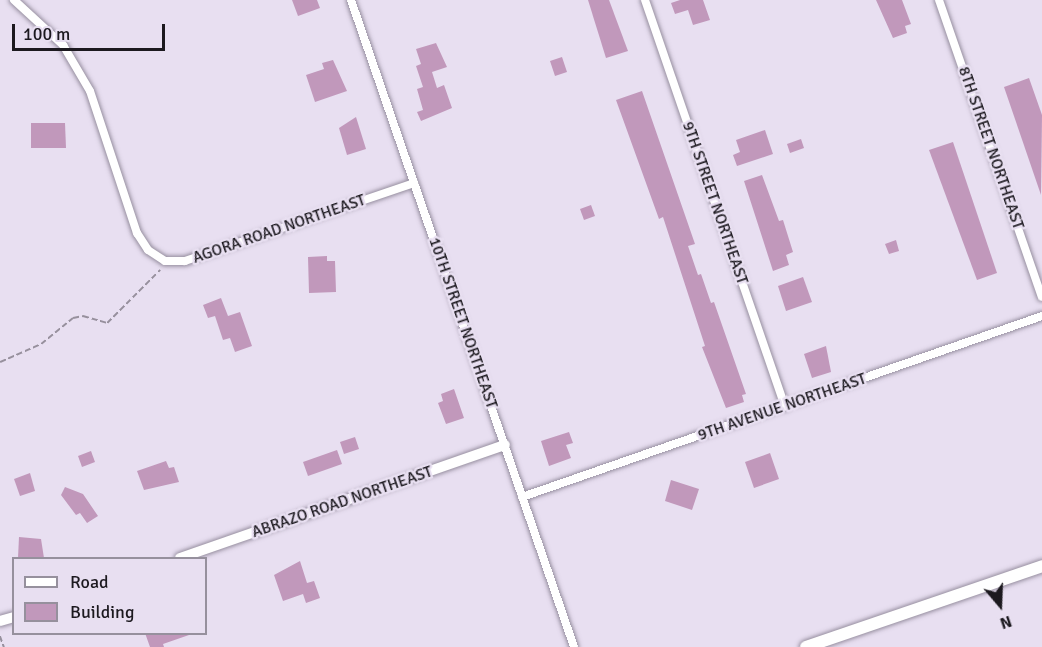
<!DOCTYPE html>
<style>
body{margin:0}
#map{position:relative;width:1042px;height:647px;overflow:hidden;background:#e8dff1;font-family:Signika,sans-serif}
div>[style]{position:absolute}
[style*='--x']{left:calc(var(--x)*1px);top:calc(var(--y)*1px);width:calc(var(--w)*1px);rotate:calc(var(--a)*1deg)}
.building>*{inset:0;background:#c198bb}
.path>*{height:1.5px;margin-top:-0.75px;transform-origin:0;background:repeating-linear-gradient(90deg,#97909d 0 6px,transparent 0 9px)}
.roads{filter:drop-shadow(0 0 2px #978fa0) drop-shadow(0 0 2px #978fa0)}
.minor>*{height:8px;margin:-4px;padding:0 4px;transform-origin:4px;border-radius:4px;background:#fff}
.tertiary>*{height:10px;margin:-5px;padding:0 5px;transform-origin:5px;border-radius:5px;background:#fff}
.secondary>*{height:12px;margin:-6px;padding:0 6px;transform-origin:6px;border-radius:6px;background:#fff}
span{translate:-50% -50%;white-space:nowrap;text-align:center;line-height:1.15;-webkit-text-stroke:5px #e8dff1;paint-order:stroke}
.street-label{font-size:16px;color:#1c191f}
.legend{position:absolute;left:12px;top:557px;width:195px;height:78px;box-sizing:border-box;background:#e8dff1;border:2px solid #96909d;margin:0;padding:8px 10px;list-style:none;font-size:18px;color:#1c191f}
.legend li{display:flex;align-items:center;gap:12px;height:30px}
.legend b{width:30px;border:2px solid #96909d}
.north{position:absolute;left:970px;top:575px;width:60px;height:60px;-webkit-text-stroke:4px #e8dff1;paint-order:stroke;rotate:161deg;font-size:16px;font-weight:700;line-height:24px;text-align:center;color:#1c191f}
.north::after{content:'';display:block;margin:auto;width:21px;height:27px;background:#1c191f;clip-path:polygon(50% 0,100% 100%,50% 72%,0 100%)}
.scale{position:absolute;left:12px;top:24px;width:153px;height:27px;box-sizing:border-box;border:3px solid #1c191f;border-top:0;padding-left:8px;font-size:18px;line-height:21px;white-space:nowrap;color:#1c191f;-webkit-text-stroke:4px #e8dff1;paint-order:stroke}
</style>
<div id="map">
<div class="building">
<div style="clip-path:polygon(292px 0,317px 0,320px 8px,298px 16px)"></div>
<div style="clip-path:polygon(588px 0,609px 0,628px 51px,606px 58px)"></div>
<div style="clip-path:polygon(680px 0,703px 0,710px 20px,693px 25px,688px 10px,675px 14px,671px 3px)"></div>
<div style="clip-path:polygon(876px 0,902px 0,911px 24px,905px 26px,907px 33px,893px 38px)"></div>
<div style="clip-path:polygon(436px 43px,447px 67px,432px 72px,437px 88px,444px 85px,452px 108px,421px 121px,417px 112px,423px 110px,417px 89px,423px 87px,416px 66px,421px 64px,416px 49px)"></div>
<div style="clip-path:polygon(562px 57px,567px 72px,555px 76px,550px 61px)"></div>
<div style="clip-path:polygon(333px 60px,347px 91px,315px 102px,306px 75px,324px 69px,322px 63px)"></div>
<div style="clip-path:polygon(1029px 78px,1042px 115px,1041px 195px,1004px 87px)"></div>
<div style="clip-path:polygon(642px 91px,695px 244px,688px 246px,698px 275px,701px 274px,711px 303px,714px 302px,746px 394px,742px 395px,744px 402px,726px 408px,702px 347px,705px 346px,663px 217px,659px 219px,616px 100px)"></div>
<div style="clip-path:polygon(356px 117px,366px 149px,347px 155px,339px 128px)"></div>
<div style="clip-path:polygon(31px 123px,65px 123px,66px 148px,31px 148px)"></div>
<div style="clip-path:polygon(765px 130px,773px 154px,737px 166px,733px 155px,740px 152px,736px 140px)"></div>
<div style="clip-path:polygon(801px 139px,804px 148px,790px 153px,787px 144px)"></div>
<div style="clip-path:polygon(953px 142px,997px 273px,977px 280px,929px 150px)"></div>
<div style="clip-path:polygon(762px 175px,779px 221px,783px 220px,793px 252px,786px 255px,789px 265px,773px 271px,744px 181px)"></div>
<div style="clip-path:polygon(591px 205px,595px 216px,584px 220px,580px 209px)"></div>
<div style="clip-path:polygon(896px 240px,899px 251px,889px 254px,885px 244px)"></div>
<div style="clip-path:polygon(327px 256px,327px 261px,335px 261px,336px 292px,309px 293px,308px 257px)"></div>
<div style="clip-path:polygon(803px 277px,812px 302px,786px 311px,778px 286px)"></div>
<div style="clip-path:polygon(221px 298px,228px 316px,240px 312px,252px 346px,235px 352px,230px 338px,223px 340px,215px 316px,208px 318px,203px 305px)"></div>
<div style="clip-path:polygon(826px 346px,831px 372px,812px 378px,804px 354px)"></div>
<div style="clip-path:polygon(454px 389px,464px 418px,446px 424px,438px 403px,443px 401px,441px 394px)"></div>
<div style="clip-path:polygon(569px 432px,573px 443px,566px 445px,571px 458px,549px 466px,541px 441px)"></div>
<div style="clip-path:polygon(355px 437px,359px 449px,344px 454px,340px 442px)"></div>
<div style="clip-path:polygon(337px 450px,342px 464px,308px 476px,303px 462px)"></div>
<div style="clip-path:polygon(91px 451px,95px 462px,82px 467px,78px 456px)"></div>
<div style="clip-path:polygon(770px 453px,779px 479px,754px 488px,745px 462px)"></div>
<div style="clip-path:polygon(166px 461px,169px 468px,174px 467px,179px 482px,144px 490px,137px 471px)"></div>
<div style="clip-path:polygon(30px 473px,35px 491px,20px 496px,14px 479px)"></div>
<div style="clip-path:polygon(671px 480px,699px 489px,692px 510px,665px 501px)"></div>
<div style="clip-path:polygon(65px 487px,83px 494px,98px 516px,87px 523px,80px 513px,76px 515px,61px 495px)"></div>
<div style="clip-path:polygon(19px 537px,41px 539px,44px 558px,18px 558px)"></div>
<div style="clip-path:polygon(300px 561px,307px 583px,314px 581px,320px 598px,306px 603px,303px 594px,283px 601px,274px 575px)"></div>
<div style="clip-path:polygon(145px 633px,189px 633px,189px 635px,163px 644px,164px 647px,150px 647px)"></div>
</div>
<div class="path">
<div style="--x:0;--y:362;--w:45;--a:-23.7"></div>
<div style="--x:41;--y:344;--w:41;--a:-39.1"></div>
<div style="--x:73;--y:318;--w:10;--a:-11"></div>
<div style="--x:83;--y:316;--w:25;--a:16"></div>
<div style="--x:107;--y:323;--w:75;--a:-45"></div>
<div style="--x:0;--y:636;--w:12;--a:70"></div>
</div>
<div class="roads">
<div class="minor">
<div style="--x:14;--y:0;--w:67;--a:42.6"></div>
<div style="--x:63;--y:45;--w:53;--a:59.6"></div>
<div style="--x:90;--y:91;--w:150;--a:71.7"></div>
<div style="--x:137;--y:233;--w:20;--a:57"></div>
<div style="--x:148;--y:250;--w:20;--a:33"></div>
<div style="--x:165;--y:261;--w:20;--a:0"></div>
<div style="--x:185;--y:261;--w:242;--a:-18.8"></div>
<div style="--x:351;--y:0;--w:684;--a:70.98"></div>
<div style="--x:645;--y:0;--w:430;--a:71"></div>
<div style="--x:939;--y:0;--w:314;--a:70.9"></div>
<div style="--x:522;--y:497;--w:551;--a:-19.19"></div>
</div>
<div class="tertiary">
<div style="--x:180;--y:558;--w:344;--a:-19.2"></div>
<div style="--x:0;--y:621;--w:15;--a:-16"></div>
</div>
<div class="secondary">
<div style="--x:806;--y:647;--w:250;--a:-18.9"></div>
</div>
</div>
<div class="street-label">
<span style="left:991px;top:148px;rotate:71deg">8TH STREET NORTHEAST</span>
<span style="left:715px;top:203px;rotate:71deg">9TH STREET NORTHEAST</span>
<span style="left:279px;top:229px;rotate:-19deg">AGORA ROAD NORTHEAST</span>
<span style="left:463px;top:323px;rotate:71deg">10TH STREET NORTHEAST</span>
<span style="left:782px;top:407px;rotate:-19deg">9TH AVENUE NORTHEAST</span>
<span style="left:342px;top:502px;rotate:-19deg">ABRAZO ROAD NORTHEAST</span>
</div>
<ul class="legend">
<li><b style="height:8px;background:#fff"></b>Road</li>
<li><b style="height:16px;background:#c198bb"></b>Building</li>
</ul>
<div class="north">N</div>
<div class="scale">100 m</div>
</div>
